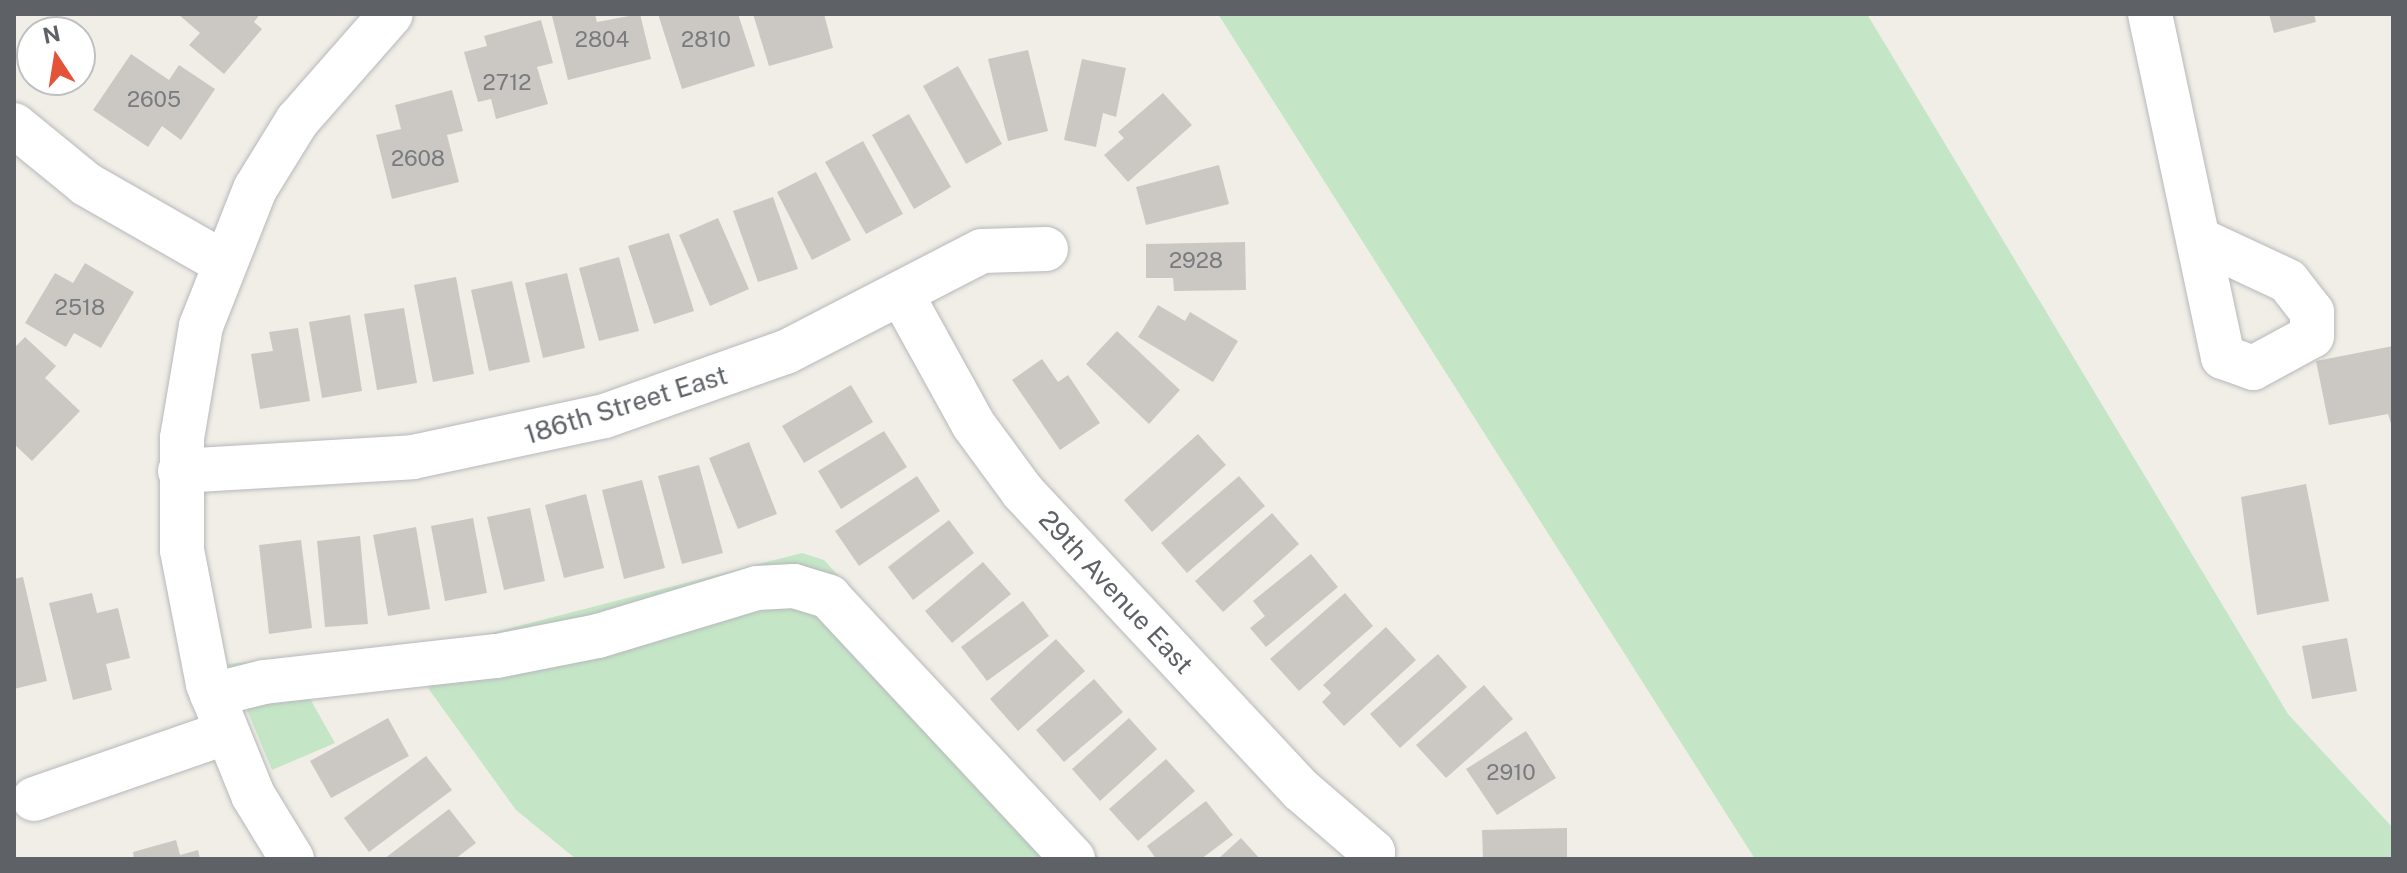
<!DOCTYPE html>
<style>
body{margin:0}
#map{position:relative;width:2407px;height:873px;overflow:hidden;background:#f0eee6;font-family:"Public Sans",sans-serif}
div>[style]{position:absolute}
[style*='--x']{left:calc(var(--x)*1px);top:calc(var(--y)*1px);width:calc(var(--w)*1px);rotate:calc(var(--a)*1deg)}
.green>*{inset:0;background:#c4e6c6}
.building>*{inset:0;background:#cbc8c4}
.roads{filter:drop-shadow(0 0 2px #b7b8bc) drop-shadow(0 0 2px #b7b8bc)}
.minor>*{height:44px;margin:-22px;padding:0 22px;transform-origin:22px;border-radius:22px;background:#fff}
span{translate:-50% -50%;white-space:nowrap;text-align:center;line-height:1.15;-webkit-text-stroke:6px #fff;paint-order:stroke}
.number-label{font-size:22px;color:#797b7e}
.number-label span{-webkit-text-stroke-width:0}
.street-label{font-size:26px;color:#5e6166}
.frame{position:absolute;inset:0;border:16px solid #5e6166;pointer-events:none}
.north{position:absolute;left:16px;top:16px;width:80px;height:80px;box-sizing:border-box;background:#fff;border:2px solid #bfc0c2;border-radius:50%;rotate:348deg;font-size:22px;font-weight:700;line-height:32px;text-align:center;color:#5e6166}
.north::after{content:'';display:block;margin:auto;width:28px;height:36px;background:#e45238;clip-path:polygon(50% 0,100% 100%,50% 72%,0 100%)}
</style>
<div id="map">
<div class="green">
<div style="clip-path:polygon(1218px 14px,1867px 14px,2288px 714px,2393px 828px,2393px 859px,1755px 859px)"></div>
<div style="clip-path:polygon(802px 553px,824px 560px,1100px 859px,576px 859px,516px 810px,420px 677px,305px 690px,335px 743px,272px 770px,228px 664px,464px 640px)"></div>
</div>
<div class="building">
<div style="clip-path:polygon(178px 14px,260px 14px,254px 22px,262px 29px,224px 74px,189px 45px,200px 33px)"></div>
<div style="clip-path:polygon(558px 14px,595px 14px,597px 22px,640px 14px,651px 59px,568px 80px,552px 16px)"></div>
<div style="clip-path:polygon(658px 14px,738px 14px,755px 66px,682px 89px)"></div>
<div style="clip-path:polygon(753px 14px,824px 14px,833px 48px,769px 66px)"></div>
<div style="clip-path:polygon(2269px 14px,2314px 14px,2316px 22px,2274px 33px)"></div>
<div style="clip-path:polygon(541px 20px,553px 63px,537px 67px,548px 104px,496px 119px,491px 99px,478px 102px,464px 52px,487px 46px,484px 36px)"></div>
<div style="clip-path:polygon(1028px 50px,1048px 131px,1008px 141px,988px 59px)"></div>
<div style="clip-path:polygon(131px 54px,169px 80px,179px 65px,215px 89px,181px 140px,162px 126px,148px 147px,93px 110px)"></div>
<div style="clip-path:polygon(1082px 59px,1126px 68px,1116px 117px,1103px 113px,1096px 147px,1064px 140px)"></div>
<div style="clip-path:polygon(958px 66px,1002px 144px,966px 164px,923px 86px)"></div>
<div style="clip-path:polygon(452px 90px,463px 131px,447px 135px,459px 182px,392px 199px,376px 135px,401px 129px,395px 105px)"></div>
<div style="clip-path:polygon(1163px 93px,1192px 125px,1128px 182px,1104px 155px,1124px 138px,1118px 132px)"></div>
<div style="clip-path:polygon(909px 114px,951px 187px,914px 209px,872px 135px)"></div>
<div style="clip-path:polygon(863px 141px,903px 214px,866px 234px,825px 162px)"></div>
<div style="clip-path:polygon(1219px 165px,1229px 204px,1146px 225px,1136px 187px)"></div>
<div style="clip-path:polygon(816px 172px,851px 240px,812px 260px,777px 192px)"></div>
<div style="clip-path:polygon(773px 197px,798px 269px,758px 282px,733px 211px)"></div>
<div style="clip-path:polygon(718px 218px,749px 289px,710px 306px,679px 235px)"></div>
<div style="clip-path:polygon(669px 233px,694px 311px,654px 324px,628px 246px)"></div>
<div style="clip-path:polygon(1245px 242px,1246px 290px,1174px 291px,1173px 278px,1146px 278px,1146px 244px)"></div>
<div style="clip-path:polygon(619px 257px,639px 331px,599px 341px,579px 268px)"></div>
<div style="clip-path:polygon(85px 263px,134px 292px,101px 348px,74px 333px,66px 347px,25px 323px,55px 273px,73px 283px)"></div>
<div style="clip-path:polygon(567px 273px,585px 348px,543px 358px,525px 283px)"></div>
<div style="clip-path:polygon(456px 277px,474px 374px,433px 382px,414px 285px)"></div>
<div style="clip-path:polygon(512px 281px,530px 362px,489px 371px,471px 290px)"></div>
<div style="clip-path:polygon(1158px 305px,1185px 321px,1190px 312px,1238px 341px,1213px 382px,1138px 337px)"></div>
<div style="clip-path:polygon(404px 308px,417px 383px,377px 390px,364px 314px)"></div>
<div style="clip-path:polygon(350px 315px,362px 391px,322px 398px,309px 322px)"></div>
<div style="clip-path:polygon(298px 328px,310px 401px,260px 409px,251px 354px,273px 351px,269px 332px)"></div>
<div style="clip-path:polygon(1117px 331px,1180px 390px,1149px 424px,1086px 364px)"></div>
<div style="clip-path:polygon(25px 337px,56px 366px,45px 378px,80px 411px,32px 461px,14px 444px,14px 348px)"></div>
<div style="clip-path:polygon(2393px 346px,2393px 430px,2388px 414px,2329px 425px,2316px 361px)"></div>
<div style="clip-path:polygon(1042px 359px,1058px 382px,1068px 375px,1100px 423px,1060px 450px,1012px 380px)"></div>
<div style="clip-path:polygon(851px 385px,873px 422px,804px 463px,782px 426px)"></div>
<div style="clip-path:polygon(884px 431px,907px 467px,841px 509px,818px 471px)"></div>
<div style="clip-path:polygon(1198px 434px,1226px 465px,1152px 532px,1124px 500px)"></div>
<div style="clip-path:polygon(749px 442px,777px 514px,738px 529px,709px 458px)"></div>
<div style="clip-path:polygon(699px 465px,723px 553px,682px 564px,658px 476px)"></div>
<div style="clip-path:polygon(917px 476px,940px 511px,859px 566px,835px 531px)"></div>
<div style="clip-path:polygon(1239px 476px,1265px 506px,1187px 573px,1161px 543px)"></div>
<div style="clip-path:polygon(642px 480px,665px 568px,624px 579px,602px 490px)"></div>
<div style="clip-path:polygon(2306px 484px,2329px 601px,2257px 615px,2241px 497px)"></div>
<div style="clip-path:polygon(586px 494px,604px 568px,564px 578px,545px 505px)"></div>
<div style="clip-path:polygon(530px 508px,545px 581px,504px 590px,487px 517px)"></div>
<div style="clip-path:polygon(1272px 513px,1299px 544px,1223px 612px,1195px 581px)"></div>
<div style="clip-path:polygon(473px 518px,487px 593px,445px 601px,431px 526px)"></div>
<div style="clip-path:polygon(949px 520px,974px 553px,913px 600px,888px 567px)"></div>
<div style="clip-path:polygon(416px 527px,430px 609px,388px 616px,373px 535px)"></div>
<div style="clip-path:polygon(360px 536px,368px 624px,325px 627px,317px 541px)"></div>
<div style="clip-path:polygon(301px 540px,312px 628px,269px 634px,259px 545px)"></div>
<div style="clip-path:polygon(1311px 554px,1338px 587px,1266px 647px,1250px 628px,1265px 616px,1253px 601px)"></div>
<div style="clip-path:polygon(983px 562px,1011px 594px,952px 643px,925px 611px)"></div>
<div style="clip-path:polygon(23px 577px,47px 681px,14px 689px,14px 579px)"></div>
<div style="clip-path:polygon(92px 593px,97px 613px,118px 608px,130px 658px,106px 664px,112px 690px,73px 700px,49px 603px)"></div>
<div style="clip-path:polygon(1345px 593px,1373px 626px,1299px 691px,1270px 659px)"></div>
<div style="clip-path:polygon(1023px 601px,1049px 636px,987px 681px,961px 647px)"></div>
<div style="clip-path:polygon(1386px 627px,1416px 660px,1344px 726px,1322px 702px,1331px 693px,1323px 685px)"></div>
<div style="clip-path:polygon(2347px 638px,2357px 691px,2312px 699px,2302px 646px)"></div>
<div style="clip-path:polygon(1056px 639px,1085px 671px,1018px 731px,990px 699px)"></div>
<div style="clip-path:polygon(1438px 654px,1467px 687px,1400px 748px,1370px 714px)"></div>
<div style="clip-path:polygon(1094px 679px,1123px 712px,1064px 762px,1036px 730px)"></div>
<div style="clip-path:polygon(1484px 685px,1513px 719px,1446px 778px,1416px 745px)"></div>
<div style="clip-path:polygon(388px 718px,409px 756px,331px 798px,310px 761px)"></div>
<div style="clip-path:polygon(1129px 718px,1157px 749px,1100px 801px,1072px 769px)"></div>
<div style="clip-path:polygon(1526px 731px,1556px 778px,1497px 815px,1466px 769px)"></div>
<div style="clip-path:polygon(426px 756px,452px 790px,369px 852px,344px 818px)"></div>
<div style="clip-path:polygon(1166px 759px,1195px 791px,1138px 841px,1109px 809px)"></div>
<div style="clip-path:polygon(1206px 801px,1233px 835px,1201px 859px,1156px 859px,1147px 846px)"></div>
<div style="clip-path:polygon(449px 809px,476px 843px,455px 859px,384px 859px)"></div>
<div style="clip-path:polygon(1567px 828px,1567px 859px,1483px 859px,1482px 830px)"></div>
<div style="clip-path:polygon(1241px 838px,1260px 859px,1218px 859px)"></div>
<div style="clip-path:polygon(176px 840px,180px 855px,198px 850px,200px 859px,134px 859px,133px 852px)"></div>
</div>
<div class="roads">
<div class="minor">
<div style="--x:2150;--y:14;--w:351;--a:78"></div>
<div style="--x:2223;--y:357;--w:32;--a:20"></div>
<div style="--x:2253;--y:368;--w:67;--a:-28.5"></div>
<div style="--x:2312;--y:336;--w:24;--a:-90"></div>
<div style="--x:2312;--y:312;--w:39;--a:-128"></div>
<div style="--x:2288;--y:281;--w:99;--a:-155"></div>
<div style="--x:14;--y:125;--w:93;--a:39.3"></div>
<div style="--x:86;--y:184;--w:157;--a:29.8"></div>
<div style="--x:903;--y:297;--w:145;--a:61.1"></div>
<div style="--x:973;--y:424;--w:84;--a:53.7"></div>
<div style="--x:1023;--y:492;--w:408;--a:47"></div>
<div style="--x:1301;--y:790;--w:95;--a:40.7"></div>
<div style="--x:1373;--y:852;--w:9;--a:126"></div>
<div style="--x:180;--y:471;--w:233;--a:-3.4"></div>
<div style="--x:413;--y:457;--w:196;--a:-12.1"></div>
<div style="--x:605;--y:416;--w:192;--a:-19.5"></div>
<div style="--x:786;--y:352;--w:220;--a:-27.3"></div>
<div style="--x:982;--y:251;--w:64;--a:-1.8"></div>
<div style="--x:212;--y:695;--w:54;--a:-14"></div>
<div style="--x:264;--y:682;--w:234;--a:-6.4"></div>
<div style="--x:497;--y:656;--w:103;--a:-11.2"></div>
<div style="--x:598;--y:636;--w:166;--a:-16.8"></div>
<div style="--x:757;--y:588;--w:37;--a:-3"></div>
<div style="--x:794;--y:586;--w:37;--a:17"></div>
<div style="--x:829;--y:597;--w:358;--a:47"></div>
<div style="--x:34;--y:799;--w:202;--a:-19.1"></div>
<div style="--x:292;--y:859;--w:75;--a:-121.4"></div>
<div style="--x:253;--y:795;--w:120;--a:-112.1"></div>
<div style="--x:208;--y:684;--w:136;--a:-101"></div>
<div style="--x:182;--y:550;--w:112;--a:-90"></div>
<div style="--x:182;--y:438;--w:114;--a:-80.4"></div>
<div style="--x:201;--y:326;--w:147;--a:-68.5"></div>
<div style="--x:255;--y:189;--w:80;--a:-58.3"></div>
<div style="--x:297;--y:121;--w:142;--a:-48.7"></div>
</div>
</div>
<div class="number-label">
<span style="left:602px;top:40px">2804</span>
<span style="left:706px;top:40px">2810</span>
<span style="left:507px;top:83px">2712</span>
<span style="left:154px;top:100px">2605</span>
<span style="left:418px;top:159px">2608</span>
<span style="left:1196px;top:261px">2928</span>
<span style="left:80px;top:308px">2518</span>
<span style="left:1511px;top:773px">2910</span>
</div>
<div class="street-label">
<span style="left:626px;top:405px;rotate:-17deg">186th Street East</span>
<span style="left:1116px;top:592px;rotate:47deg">29th Avenue East</span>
</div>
<div class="frame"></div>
<div class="north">N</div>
</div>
